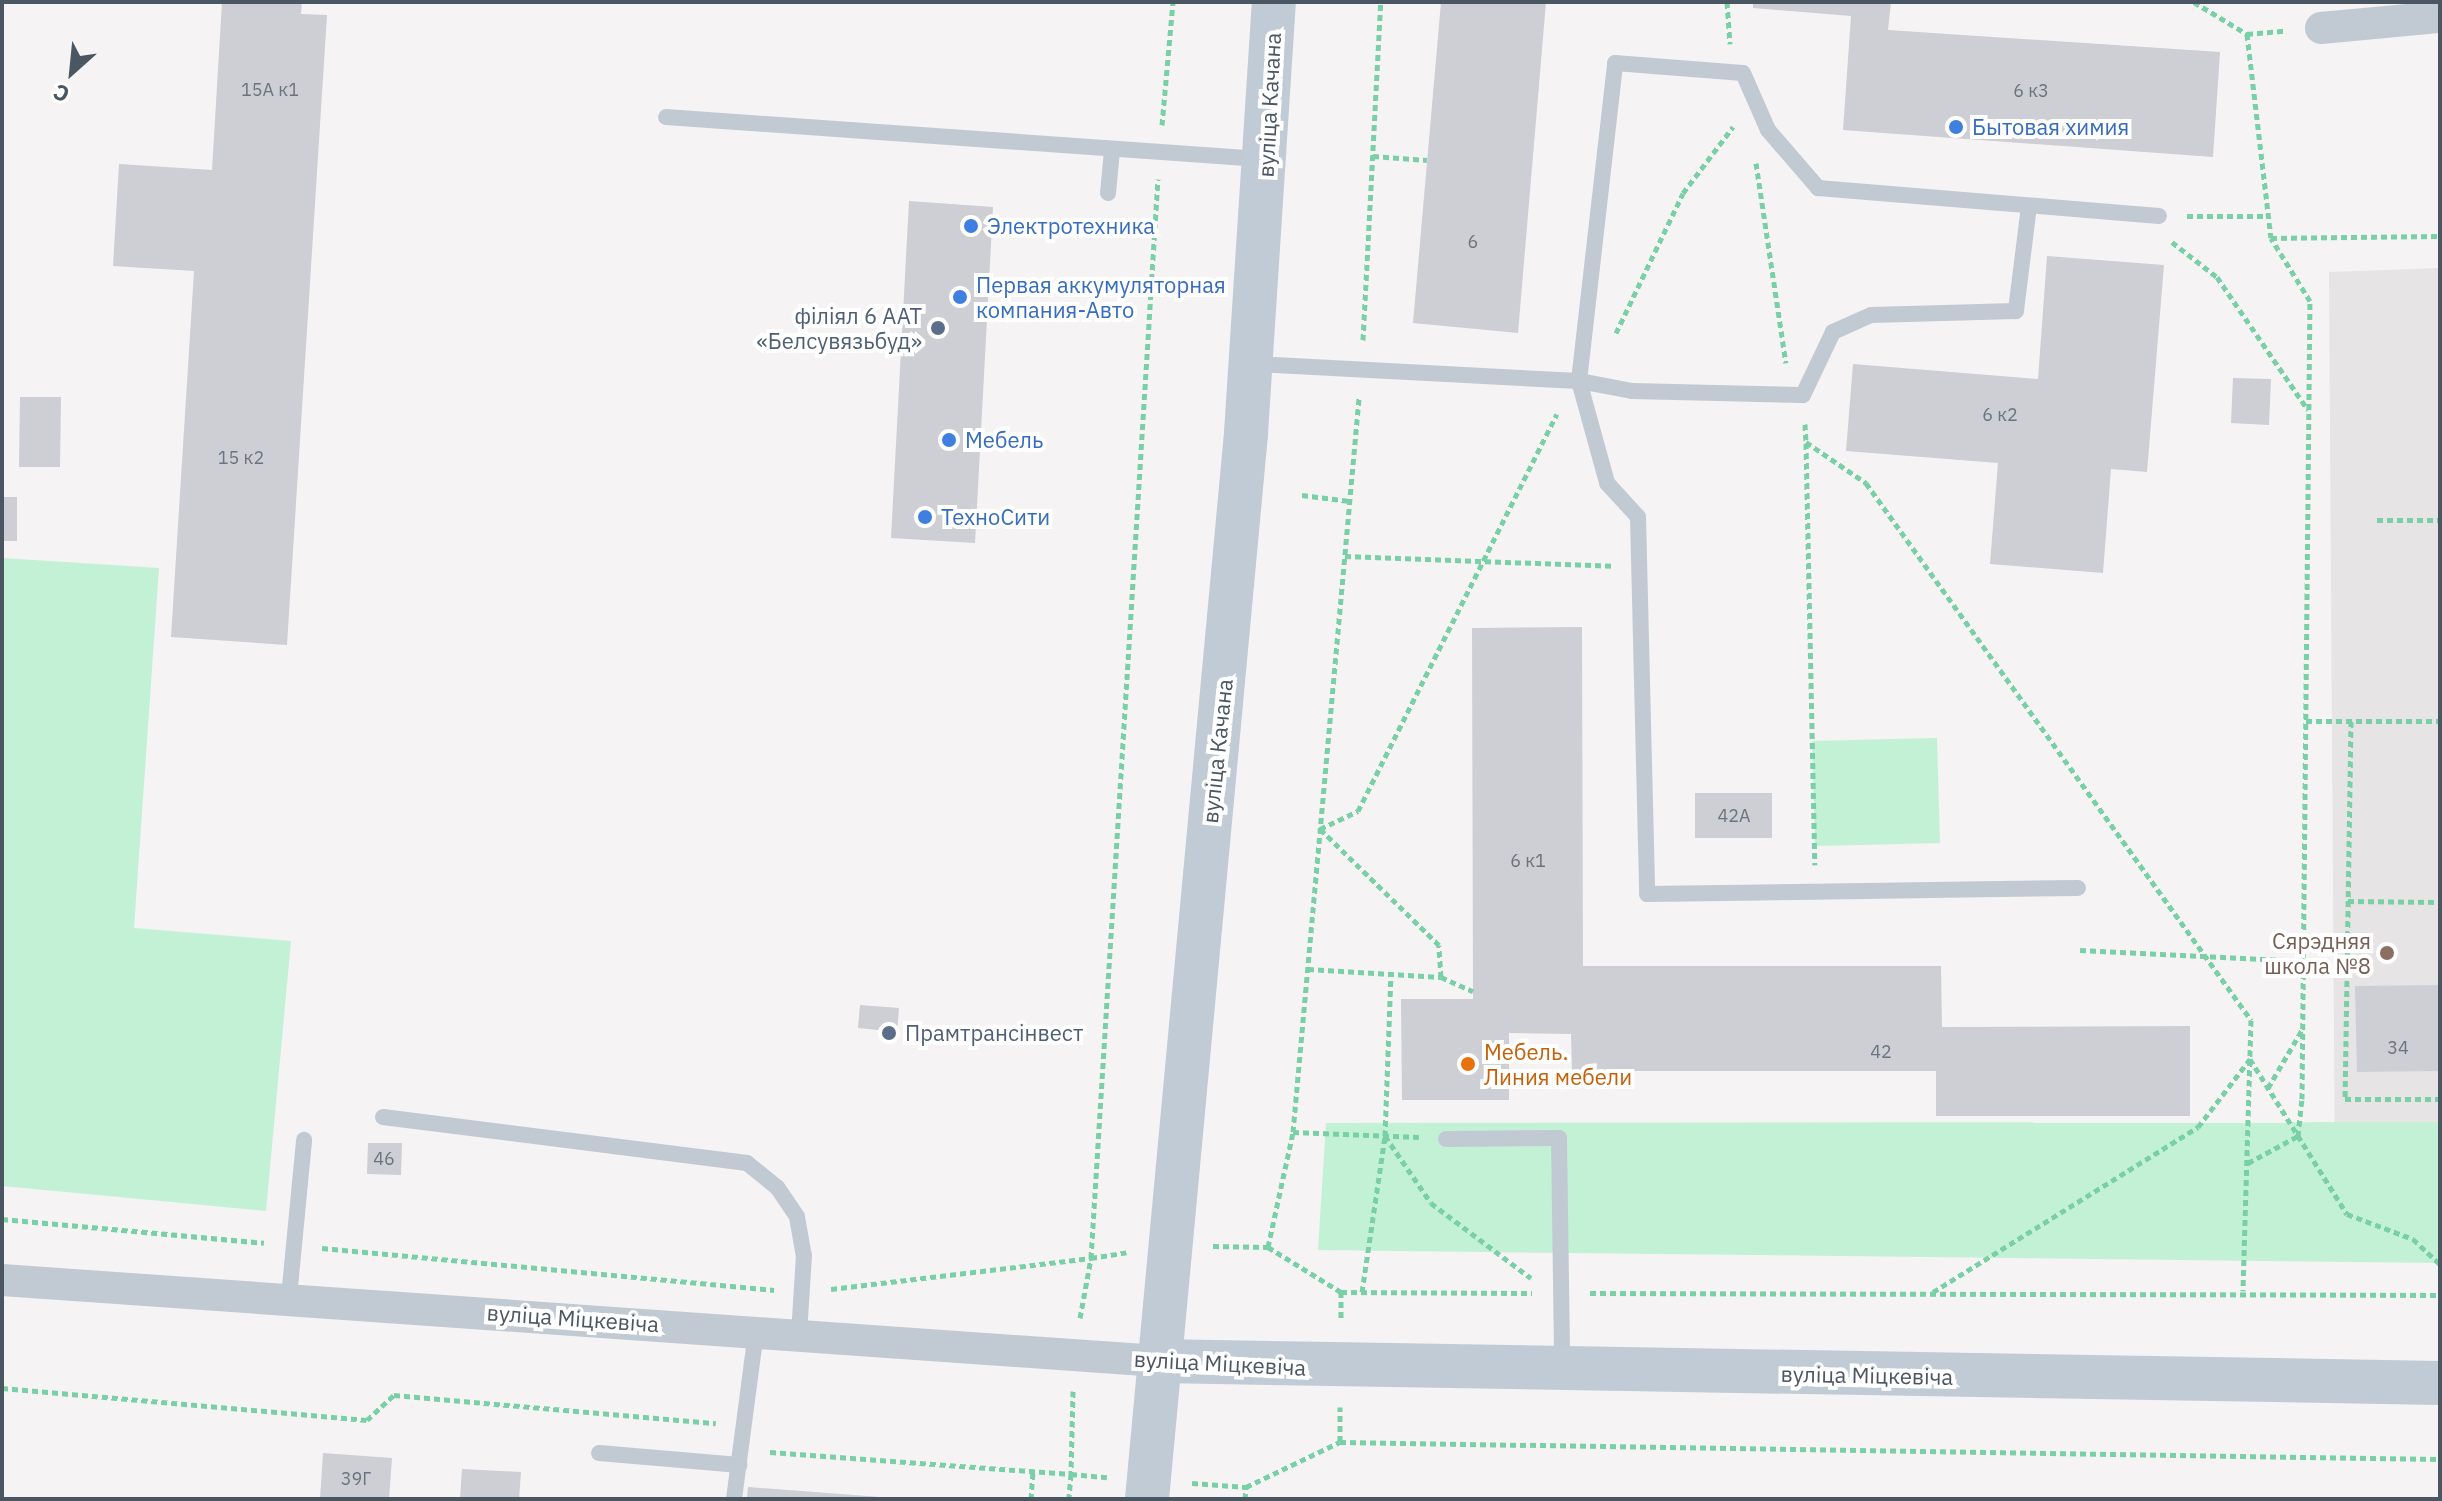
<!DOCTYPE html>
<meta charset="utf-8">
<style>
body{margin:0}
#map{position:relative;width:2442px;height:1501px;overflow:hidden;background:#f5f3f3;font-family:"IBM Plex Sans",sans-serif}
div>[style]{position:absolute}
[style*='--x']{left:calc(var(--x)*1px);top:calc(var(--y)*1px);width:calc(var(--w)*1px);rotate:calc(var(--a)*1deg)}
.education>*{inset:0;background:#e6e4e5}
.green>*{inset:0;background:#c3f1d5}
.building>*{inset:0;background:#cdcfd5}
.path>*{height:5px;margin-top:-2.5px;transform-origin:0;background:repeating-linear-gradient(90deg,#7ad0a6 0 6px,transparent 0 10px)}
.service>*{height:16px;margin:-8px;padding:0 8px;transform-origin:8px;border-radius:8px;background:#c1cad2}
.minor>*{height:32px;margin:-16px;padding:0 16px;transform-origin:16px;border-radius:16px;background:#c1cad2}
.secondary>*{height:44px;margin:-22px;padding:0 22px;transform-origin:22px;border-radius:22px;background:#c1cbd6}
.dots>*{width:22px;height:22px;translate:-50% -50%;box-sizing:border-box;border:4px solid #fff;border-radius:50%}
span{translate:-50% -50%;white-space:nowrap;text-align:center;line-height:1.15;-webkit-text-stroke:8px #fff;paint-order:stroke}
.number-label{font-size:18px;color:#6b747e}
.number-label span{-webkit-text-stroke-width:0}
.street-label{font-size:22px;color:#4a5661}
.shop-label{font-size:22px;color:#366cbe}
.left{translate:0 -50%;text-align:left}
.service-label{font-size:22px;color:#4e5e75}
.right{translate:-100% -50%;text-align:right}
.education-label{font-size:22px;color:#785e54}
.food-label{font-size:22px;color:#c56008}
.frame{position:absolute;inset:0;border:4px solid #4a5661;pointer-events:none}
.north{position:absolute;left:32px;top:32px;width:80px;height:80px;-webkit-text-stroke:6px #fff;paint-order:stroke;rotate:207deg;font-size:22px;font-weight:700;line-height:32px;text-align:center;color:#4a5661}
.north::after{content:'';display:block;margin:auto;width:28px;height:36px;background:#4a5661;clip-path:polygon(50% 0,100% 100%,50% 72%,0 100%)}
</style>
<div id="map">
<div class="education">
<div style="clip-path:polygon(2440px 268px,2440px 1186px,2335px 1187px,2329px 272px)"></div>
</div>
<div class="green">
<div style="clip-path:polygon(2px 558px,159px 568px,134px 928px,291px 941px,266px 1211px,2px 1186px)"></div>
<div style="clip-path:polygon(1937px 738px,1940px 843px,1815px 846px,1812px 741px)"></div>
<div style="clip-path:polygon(2440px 1122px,2440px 1263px,1318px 1250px,1326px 1123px)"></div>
</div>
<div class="building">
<div style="clip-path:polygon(222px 2px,302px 2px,301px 14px,327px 15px,287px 645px,171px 637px,194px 271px,113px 266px,119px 164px,212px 170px)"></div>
<div style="clip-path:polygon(1441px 2px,1546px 2px,1518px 333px,1413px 323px)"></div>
<div style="clip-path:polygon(1753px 2px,1891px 2px,1888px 30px,2220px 52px,2213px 157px,1843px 130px,1851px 16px,1753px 8px)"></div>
<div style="clip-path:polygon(909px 201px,993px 207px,975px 543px,891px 538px)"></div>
<div style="clip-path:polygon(2047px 256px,2164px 265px,2147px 472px,2111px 469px,2103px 573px,1990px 564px,1998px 463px,1846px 451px,1853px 364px,2038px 379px)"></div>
<div style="clip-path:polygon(2233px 378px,2271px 379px,2269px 425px,2231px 423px)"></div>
<div style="clip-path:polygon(20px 397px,61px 397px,60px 467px,19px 467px)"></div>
<div style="clip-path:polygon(2px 497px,17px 497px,17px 541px,2px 541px)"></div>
<div style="clip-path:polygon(1582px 627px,1583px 966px,1941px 966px,1942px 1027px,2190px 1026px,2190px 1116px,1936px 1116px,1936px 1071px,1572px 1071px,1571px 1034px,1509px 1033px,1509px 1100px,1402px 1100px,1401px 999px,1473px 999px,1472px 628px)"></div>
<div style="clip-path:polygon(1695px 793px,1772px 793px,1772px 838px,1695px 838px)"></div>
<div style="clip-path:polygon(2440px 985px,2440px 1071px,2357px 1072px,2355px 986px)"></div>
<div style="clip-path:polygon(860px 1005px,899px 1008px,897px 1032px,858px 1028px)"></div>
<div style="clip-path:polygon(368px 1143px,402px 1143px,401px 1175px,367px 1174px)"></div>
<div style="clip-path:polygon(323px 1453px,392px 1458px,389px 1499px,320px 1499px)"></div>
<div style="clip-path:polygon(462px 1469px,521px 1472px,519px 1499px,460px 1499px)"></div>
<div style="clip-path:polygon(748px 1487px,880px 1497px,880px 1499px,747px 1499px)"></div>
</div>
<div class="path">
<div style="--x:1727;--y:2;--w:42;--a:85.9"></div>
<div style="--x:2194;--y:2;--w:62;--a:31.1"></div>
<div style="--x:2247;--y:34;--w:37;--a:-5"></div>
<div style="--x:2247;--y:34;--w:205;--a:83.3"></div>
<div style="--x:2271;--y:238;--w:169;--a:-0.7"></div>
<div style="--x:1162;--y:125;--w:123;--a:-84.9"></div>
<div style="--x:1373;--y:156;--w:54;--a:4.2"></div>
<div style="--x:1756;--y:163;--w:202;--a:81.5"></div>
<div style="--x:2187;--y:216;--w:83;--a:0"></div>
<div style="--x:2172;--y:242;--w:57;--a:37.9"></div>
<div style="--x:2217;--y:277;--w:161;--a:55.6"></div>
<div style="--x:1616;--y:333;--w:155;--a:-64.4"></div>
<div style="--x:1683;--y:193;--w:83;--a:-52.9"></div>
<div style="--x:1363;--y:340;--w:338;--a:-87"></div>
<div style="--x:1805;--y:424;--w:18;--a:87"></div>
<div style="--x:1806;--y:442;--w:73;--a:34.3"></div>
<div style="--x:1866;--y:483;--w:661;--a:54.36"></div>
<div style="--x:2251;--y:1020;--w:271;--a:91.7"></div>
<div style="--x:1806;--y:443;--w:422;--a:88.8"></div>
<div style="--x:1302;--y:495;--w:48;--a:7.1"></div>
<div style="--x:2377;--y:520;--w:63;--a:0"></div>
<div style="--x:1345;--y:556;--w:267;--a:2.1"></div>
<div style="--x:2306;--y:721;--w:134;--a:0"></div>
<div style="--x:2351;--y:721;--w:378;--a:90.9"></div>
<div style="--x:2345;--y:1099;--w:95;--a:0"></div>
<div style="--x:2348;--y:901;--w:92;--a:0.6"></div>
<div style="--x:2080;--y:950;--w:224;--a:2.8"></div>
<div style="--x:1308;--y:969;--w:133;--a:3.4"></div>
<div style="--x:1441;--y:977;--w:32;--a:-94"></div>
<div style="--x:1439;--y:945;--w:166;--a:-135.7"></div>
<div style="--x:1320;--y:829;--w:42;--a:-25.3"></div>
<div style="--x:1358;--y:811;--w:444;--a:-63.4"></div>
<div style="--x:1441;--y:977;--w:35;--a:24"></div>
<div style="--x:2268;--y:1088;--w:69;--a:-59.7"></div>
<div style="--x:1293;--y:1132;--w:126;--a:2.3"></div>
<div style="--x:1385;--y:1136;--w:81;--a:55.5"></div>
<div style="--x:1431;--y:1203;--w:125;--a:36.9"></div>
<div style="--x:2248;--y:1163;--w:57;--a:-28.4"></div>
<div style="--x:2298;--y:1136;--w:37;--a:-84"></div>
<div style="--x:2302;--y:1099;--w:798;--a:-89.43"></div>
<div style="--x:2310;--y:301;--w:74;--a:-121.8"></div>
<div style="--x:2;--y:1219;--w:263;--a:5.2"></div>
<div style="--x:1213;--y:1246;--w:55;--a:1"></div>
<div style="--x:1268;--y:1247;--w:86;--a:31.7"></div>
<div style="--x:1341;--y:1292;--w:29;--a:90"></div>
<div style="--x:1268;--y:1247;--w:118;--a:-77.7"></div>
<div style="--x:1293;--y:1132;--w:737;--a:-84.86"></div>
<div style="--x:322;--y:1248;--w:454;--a:5.3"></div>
<div style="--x:831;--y:1289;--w:262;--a:-6.8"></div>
<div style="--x:1091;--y:1258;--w:1081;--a:-86.45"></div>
<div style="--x:1341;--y:1292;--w:191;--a:0.3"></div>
<div style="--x:1362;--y:1292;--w:158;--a:-81.6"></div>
<div style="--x:1385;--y:1136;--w:162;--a:-87.9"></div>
<div style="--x:1933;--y:1292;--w:312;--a:-31.9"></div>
<div style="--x:2198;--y:1127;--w:86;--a:-52.6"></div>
<div style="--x:2250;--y:1059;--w:183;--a:58"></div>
<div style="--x:2347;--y:1214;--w:71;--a:20.7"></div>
<div style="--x:2413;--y:1239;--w:37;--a:43"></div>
<div style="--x:1590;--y:1293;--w:850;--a:0.13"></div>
<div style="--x:1080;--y:1318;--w:61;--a:-79.6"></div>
<div style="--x:1091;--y:1258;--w:36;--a:-9"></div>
<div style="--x:2;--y:1388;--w:366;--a:5"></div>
<div style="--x:367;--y:1420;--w:37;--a:-43"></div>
<div style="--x:394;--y:1395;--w:323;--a:5"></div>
<div style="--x:1073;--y:1391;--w:83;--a:91.4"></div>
<div style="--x:1071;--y:1474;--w:36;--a:5"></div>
<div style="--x:1340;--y:1442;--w:35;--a:-90"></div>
<div style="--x:770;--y:1452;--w:302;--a:4.2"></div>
<div style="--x:1071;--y:1474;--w:25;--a:95"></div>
<div style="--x:1192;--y:1483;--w:54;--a:4.2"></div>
<div style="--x:1246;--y:1487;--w:104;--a:-25.6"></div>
<div style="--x:1340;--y:1442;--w:1100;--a:0.89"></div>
<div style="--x:1031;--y:1499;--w:28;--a:-86"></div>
<div style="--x:1245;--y:1499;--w:12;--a:-85"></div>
</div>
<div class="service">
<div style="--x:666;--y:117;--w:596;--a:4.04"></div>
<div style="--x:1108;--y:193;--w:42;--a:-84.6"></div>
<div style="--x:2029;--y:206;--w:106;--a:97.1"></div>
<div style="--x:2016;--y:311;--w:145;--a:178.4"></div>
<div style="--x:1871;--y:315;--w:42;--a:155.9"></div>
<div style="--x:1833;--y:332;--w:70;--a:115.5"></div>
<div style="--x:1803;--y:395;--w:171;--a:-178.7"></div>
<div style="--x:1632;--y:391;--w:54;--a:-169.3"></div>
<div style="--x:1579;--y:381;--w:106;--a:74.6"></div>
<div style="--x:1607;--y:483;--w:46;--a:47.6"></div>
<div style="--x:1638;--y:517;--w:377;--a:88.6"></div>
<div style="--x:1647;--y:894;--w:431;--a:-0.8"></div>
<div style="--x:1254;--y:364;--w:325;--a:3"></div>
<div style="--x:1579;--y:381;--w:320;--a:-83.5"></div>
<div style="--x:1615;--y:63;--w:128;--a:4.5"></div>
<div style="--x:1743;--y:73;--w:62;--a:66.3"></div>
<div style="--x:1768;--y:130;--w:77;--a:49.2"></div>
<div style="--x:1818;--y:188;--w:342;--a:4.7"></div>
<div style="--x:383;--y:1117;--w:367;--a:7.2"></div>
<div style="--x:747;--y:1163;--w:38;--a:39"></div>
<div style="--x:777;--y:1187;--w:36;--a:56"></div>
<div style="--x:797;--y:1217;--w:39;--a:80"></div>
<div style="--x:804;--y:1255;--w:80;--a:93.6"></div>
<div style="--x:1446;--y:1139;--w:113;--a:-0.5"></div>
<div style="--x:1559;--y:1138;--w:228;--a:89.2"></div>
<div style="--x:289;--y:1297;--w:158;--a:-84.5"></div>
<div style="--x:599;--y:1453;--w:141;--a:4.9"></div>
<div style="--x:734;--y:1499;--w:169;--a:-82.5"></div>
</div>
<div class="minor">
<div style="--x:2321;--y:28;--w:120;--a:-5.3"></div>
<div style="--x:2;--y:1280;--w:1159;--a:4.01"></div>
</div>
<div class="secondary">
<div style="--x:1158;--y:1361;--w:1282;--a:0.98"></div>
<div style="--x:1147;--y:1499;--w:1071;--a:-84.69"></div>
<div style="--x:1246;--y:433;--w:432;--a:-86.3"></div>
</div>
<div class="dots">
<div style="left:1956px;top:127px;background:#3f7fe0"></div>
<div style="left:971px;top:226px;background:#3f7fe0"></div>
<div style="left:960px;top:297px;background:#3f7fe0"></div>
<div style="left:938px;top:328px;background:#5c6f8a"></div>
<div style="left:949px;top:440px;background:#3f7fe0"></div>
<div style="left:925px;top:517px;background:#3f7fe0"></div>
<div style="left:2387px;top:953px;background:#8d6e63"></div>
<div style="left:889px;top:1033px;background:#5c6f8a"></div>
<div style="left:1468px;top:1064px;background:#e8710a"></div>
</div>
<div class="number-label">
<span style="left:270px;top:90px">15А к1</span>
<span style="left:2031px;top:91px">6 к3</span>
<span style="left:1473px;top:242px">6</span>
<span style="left:2000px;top:415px">6 к2</span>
<span style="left:241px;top:458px">15 к2</span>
<span style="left:1734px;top:816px">42А</span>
<span style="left:1528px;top:861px">6 к1</span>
<span style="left:2398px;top:1048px">34</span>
<span style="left:1881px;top:1052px">42</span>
<span style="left:384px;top:1159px">46</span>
<span style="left:356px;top:1479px">39Г</span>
</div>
<div class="street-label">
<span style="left:1269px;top:105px;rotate:-87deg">вуліца Качана</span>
<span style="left:1217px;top:751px;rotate:-84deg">вуліца Качана</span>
<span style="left:573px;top:1318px;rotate:4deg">вуліца Міцкевіча</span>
<span style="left:1220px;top:1363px;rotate:3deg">вуліца Міцкевіча</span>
<span style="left:1867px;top:1375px;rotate:1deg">вуліца Міцкевіча</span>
</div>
<div class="shop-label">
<span class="left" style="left:1972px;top:127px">Бытовая химия</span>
<span class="left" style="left:987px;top:226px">Электротехника</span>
<span class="left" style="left:976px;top:297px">Первая аккумуляторная<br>компания-Авто</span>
<span class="left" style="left:965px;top:440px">Мебель</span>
<span class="left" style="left:941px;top:517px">ТехноСити</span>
</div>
<div class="service-label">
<span class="right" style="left:922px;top:328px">філіял 6 ААТ<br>«Белсувязьбуд»</span>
<span class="left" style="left:905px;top:1033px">Прамтрансінвест</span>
</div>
<div class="education-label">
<span class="right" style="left:2371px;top:953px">Сярэдняя<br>школа №8</span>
</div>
<div class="food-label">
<span class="left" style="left:1484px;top:1064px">Мебель.<br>Линия мебели</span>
</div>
<div class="frame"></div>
<div class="north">С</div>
</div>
